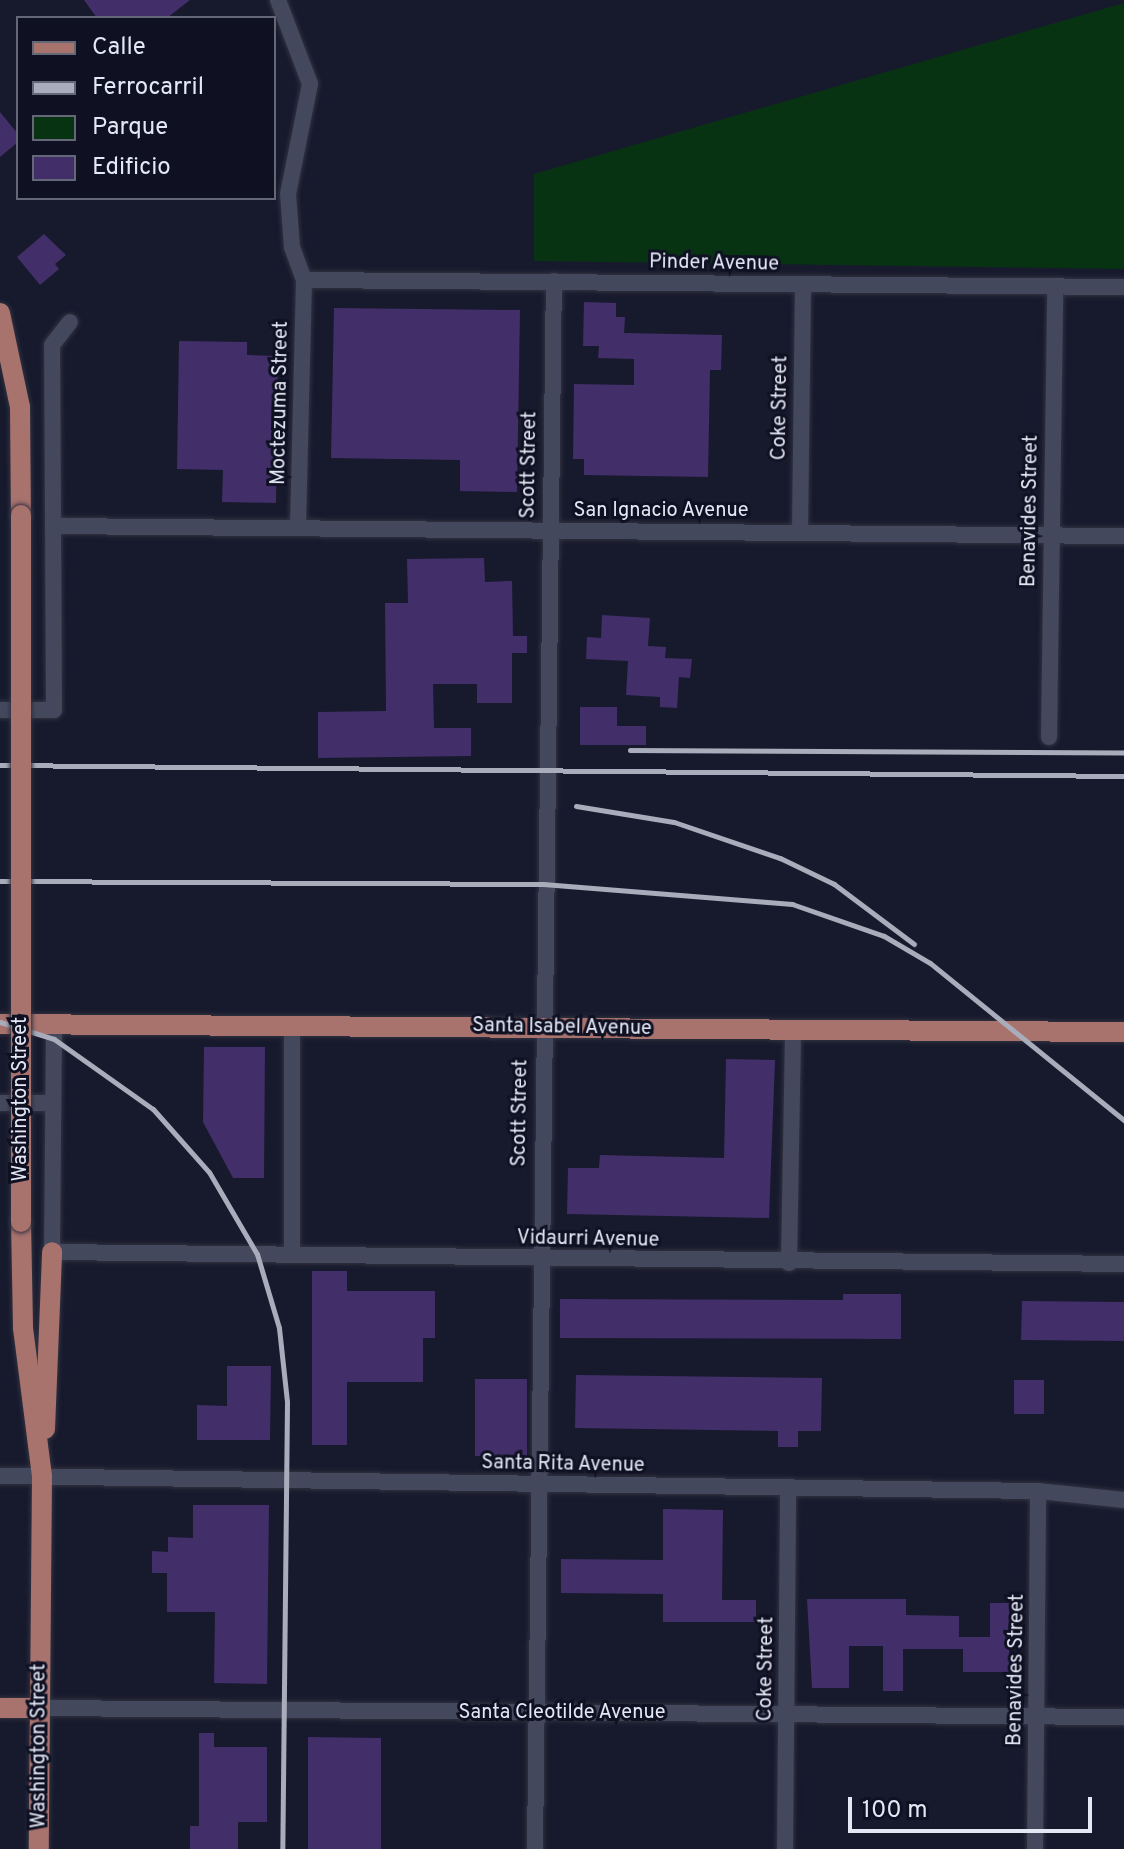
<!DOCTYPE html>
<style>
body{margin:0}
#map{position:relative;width:1124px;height:1849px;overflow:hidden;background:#171a2d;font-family:Overpass,sans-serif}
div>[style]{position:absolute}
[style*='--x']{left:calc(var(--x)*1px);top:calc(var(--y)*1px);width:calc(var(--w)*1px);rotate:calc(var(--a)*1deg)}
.green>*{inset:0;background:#073313}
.building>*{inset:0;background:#422e68}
.roads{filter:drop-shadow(0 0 2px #313241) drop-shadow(0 0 2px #313241)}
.minor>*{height:16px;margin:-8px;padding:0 8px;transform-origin:8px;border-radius:8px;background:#44485d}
.major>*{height:20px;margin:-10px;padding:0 10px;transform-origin:10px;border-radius:10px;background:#a8726d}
.rail>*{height:5px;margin:-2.5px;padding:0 2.5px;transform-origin:2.5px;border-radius:2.5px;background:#a9acba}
.bridges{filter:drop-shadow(0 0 2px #313241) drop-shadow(0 0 2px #313241)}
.major-bridge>*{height:20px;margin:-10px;padding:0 10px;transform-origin:10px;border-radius:10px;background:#a8726d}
span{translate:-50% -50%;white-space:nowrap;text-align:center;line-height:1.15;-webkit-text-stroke:6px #0f1123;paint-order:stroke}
.street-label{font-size:20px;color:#e4e7f4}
.legend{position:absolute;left:16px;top:16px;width:260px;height:184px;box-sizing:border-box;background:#0f1123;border:2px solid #646777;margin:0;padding:10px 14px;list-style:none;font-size:24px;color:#e4e7f4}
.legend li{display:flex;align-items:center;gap:16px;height:40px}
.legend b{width:40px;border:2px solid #646777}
.scale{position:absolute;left:848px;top:1797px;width:244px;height:36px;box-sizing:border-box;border:4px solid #e4e7f4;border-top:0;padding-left:10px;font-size:24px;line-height:28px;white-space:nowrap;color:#e4e7f4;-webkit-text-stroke:6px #0f1123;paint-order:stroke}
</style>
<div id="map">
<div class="green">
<div style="clip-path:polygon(1124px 3px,1124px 269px,534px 261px,534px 174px)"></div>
</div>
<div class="building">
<div style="clip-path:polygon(84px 0,190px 0,167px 18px,97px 18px)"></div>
<div style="clip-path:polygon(0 112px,18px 134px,18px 142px,0 157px)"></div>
<div style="clip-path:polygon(44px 234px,66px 255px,55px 264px,59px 269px,40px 285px,17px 257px)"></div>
<div style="clip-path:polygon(584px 302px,616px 303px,616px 317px,625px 317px,624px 333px,722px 335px,721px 370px,710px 370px,708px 477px,584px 475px,584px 459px,573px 459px,574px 384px,634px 385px,634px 359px,598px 358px,599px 346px,583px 346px)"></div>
<div style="clip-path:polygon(334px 308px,520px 310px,517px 492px,460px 491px,460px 460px,331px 458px)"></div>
<div style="clip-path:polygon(179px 341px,247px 342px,247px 355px,278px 356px,276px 503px,222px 502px,223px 470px,177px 469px)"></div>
<div style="clip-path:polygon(484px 558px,485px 582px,512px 581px,513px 636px,527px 636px,527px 653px,512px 653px,512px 703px,477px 703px,477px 684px,433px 684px,434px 728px,471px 728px,471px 756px,318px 758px,318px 712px,386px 711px,385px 603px,408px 603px,407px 559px)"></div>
<div style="clip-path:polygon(602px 615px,650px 618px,648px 646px,666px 647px,665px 658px,692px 659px,690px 678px,679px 677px,677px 708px,660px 707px,660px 697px,626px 695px,628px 661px,586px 659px,587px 637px,601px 638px)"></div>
<div style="clip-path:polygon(580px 707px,617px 707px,617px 726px,646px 726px,646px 745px,580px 745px)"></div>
<div style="clip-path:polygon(204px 1047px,265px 1047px,264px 1178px,233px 1178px,203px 1122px)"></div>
<div style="clip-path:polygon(726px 1059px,775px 1060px,769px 1218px,567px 1214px,568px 1168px,599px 1168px,600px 1155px,724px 1158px)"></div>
<div style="clip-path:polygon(312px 1271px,347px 1271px,347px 1291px,435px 1291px,435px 1338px,423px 1338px,423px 1382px,347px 1382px,347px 1445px,312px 1445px)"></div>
<div style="clip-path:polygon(843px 1294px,901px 1294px,901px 1339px,560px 1338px,560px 1299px,843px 1300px)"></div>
<div style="clip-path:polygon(1022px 1301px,1124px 1302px,1124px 1341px,1021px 1340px)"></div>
<div style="clip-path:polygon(227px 1366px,271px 1366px,270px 1440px,197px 1440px,197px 1405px,227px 1406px)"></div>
<div style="clip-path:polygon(576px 1375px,822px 1378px,821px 1431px,798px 1431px,798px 1447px,778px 1447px,778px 1431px,575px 1428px)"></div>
<div style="clip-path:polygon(475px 1379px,527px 1379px,527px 1456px,475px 1456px)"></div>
<div style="clip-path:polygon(1014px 1380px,1044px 1380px,1044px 1414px,1014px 1414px)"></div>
<div style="clip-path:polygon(193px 1505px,269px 1505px,267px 1684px,214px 1683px,215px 1612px,167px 1612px,167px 1573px,152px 1573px,152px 1551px,168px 1552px,168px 1537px,193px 1538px)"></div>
<div style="clip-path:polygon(663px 1509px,723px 1510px,722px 1600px,756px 1600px,756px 1622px,663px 1622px,663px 1594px,561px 1593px,561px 1559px,663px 1560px)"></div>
<div style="clip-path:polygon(807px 1599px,906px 1599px,906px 1615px,959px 1616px,959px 1637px,990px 1637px,990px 1603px,1009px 1603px,1009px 1672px,963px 1672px,963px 1649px,903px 1649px,903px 1691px,883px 1691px,883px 1646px,849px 1646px,849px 1688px,812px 1688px)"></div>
<div style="clip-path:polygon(199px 1733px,214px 1733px,214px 1747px,267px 1747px,267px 1822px,238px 1822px,238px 1849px,190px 1849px,190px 1826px,199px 1826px)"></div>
<div style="clip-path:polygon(308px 1737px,381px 1738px,381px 1849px,308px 1849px)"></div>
</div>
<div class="roads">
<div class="minor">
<div style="--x:278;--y:0;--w:90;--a:69.1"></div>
<div style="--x:310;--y:84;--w:112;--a:101.3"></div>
<div style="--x:288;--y:194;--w:53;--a:85.7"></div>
<div style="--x:292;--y:247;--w:35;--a:70"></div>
<div style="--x:304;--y:280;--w:248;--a:91.4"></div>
<div style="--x:304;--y:280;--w:820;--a:0.49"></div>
<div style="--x:54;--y:526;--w:1070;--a:0.54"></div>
<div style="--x:800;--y:532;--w:247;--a:-89.3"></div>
<div style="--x:0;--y:710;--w:54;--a:0"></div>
<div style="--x:54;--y:710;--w:365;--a:-90.3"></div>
<div style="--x:52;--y:345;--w:29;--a:-52"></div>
<div style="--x:1049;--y:737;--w:450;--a:-89.2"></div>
<div style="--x:54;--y:1024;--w:228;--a:90.5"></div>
<div style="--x:52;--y:1252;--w:1072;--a:0.64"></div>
<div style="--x:0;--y:1103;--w:53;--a:0"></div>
<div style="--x:292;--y:1254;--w:227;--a:-90"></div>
<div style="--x:789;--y:1263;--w:232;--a:-89"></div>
<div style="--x:0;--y:1476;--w:1038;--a:0.83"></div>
<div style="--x:1038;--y:1491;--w:86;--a:6"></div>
<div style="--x:40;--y:1708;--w:1084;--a:0.48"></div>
<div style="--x:535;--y:1849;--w:1568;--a:-89.31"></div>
<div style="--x:785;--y:1849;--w:359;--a:-89.5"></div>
<div style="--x:1035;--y:1849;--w:358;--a:-89.5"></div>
</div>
<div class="major">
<div style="--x:0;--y:313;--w:96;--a:78"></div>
<div style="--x:20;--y:407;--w:108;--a:89.5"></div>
<div style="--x:0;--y:1024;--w:1124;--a:0.41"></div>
<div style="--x:21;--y:1222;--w:106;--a:88.9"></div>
<div style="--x:23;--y:1328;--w:149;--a:82.7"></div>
<div style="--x:42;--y:1476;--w:373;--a:90.5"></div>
<div style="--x:45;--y:1429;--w:177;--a:-87.7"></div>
<div style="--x:0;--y:1708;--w:40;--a:0"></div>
</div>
</div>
<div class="rail">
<div style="--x:630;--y:750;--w:494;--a:0.3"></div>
<div style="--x:0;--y:765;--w:1124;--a:0.56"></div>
<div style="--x:576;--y:806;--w:99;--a:9.3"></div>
<div style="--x:674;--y:822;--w:112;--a:18.8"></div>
<div style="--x:780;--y:858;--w:60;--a:25.7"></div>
<div style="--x:834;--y:884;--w:100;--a:36.9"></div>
<div style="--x:0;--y:881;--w:543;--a:0.32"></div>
<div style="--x:543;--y:884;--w:250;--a:4.6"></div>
<div style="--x:792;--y:904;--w:97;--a:19.2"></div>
<div style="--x:884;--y:936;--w:53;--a:30.4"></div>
<div style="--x:930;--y:963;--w:250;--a:39"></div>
<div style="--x:0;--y:1022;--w:57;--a:17.5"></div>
<div style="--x:54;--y:1039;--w:121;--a:35.3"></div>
<div style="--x:153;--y:1109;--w:84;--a:48.4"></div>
<div style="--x:209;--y:1172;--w:95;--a:59.7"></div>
<div style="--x:257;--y:1254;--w:77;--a:73.4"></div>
<div style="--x:279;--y:1328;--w:74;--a:83.8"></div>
<div style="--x:287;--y:1402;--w:447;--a:90.6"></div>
</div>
<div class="bridges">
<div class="major-bridge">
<div style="--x:21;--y:515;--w:707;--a:90"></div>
</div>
</div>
<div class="street-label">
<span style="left:714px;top:264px;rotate:1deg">Pinder Avenue</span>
<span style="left:281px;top:403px;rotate:-89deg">Moctezuma Street</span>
<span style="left:781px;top:408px;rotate:-89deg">Coke Street</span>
<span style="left:530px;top:465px;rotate:-89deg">Scott Street</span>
<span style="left:661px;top:511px">San Ignacio Avenue</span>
<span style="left:1031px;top:511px;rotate:-89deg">Benavides Street</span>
<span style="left:562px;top:1028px;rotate:1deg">Santa Isabel Avenue</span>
<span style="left:21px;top:1099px;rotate:-90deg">Washington Street</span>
<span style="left:521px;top:1113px;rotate:-89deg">Scott Street</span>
<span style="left:588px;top:1240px;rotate:1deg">Vidaurri Avenue</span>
<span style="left:563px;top:1465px;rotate:1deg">Santa Rita Avenue</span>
<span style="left:767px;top:1669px;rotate:-89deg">Coke Street</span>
<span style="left:1017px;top:1670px;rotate:-89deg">Benavides Street</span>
<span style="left:562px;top:1713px">Santa Cleotilde Avenue</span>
<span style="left:40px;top:1746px;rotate:-90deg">Washington Street</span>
</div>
<ul class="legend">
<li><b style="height:10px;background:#a8726d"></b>Calle</li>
<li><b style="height:10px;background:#a9acba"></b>Ferrocarril</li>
<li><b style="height:22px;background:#073313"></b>Parque</li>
<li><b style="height:22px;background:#422e68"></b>Edificio</li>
</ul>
<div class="scale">100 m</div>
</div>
